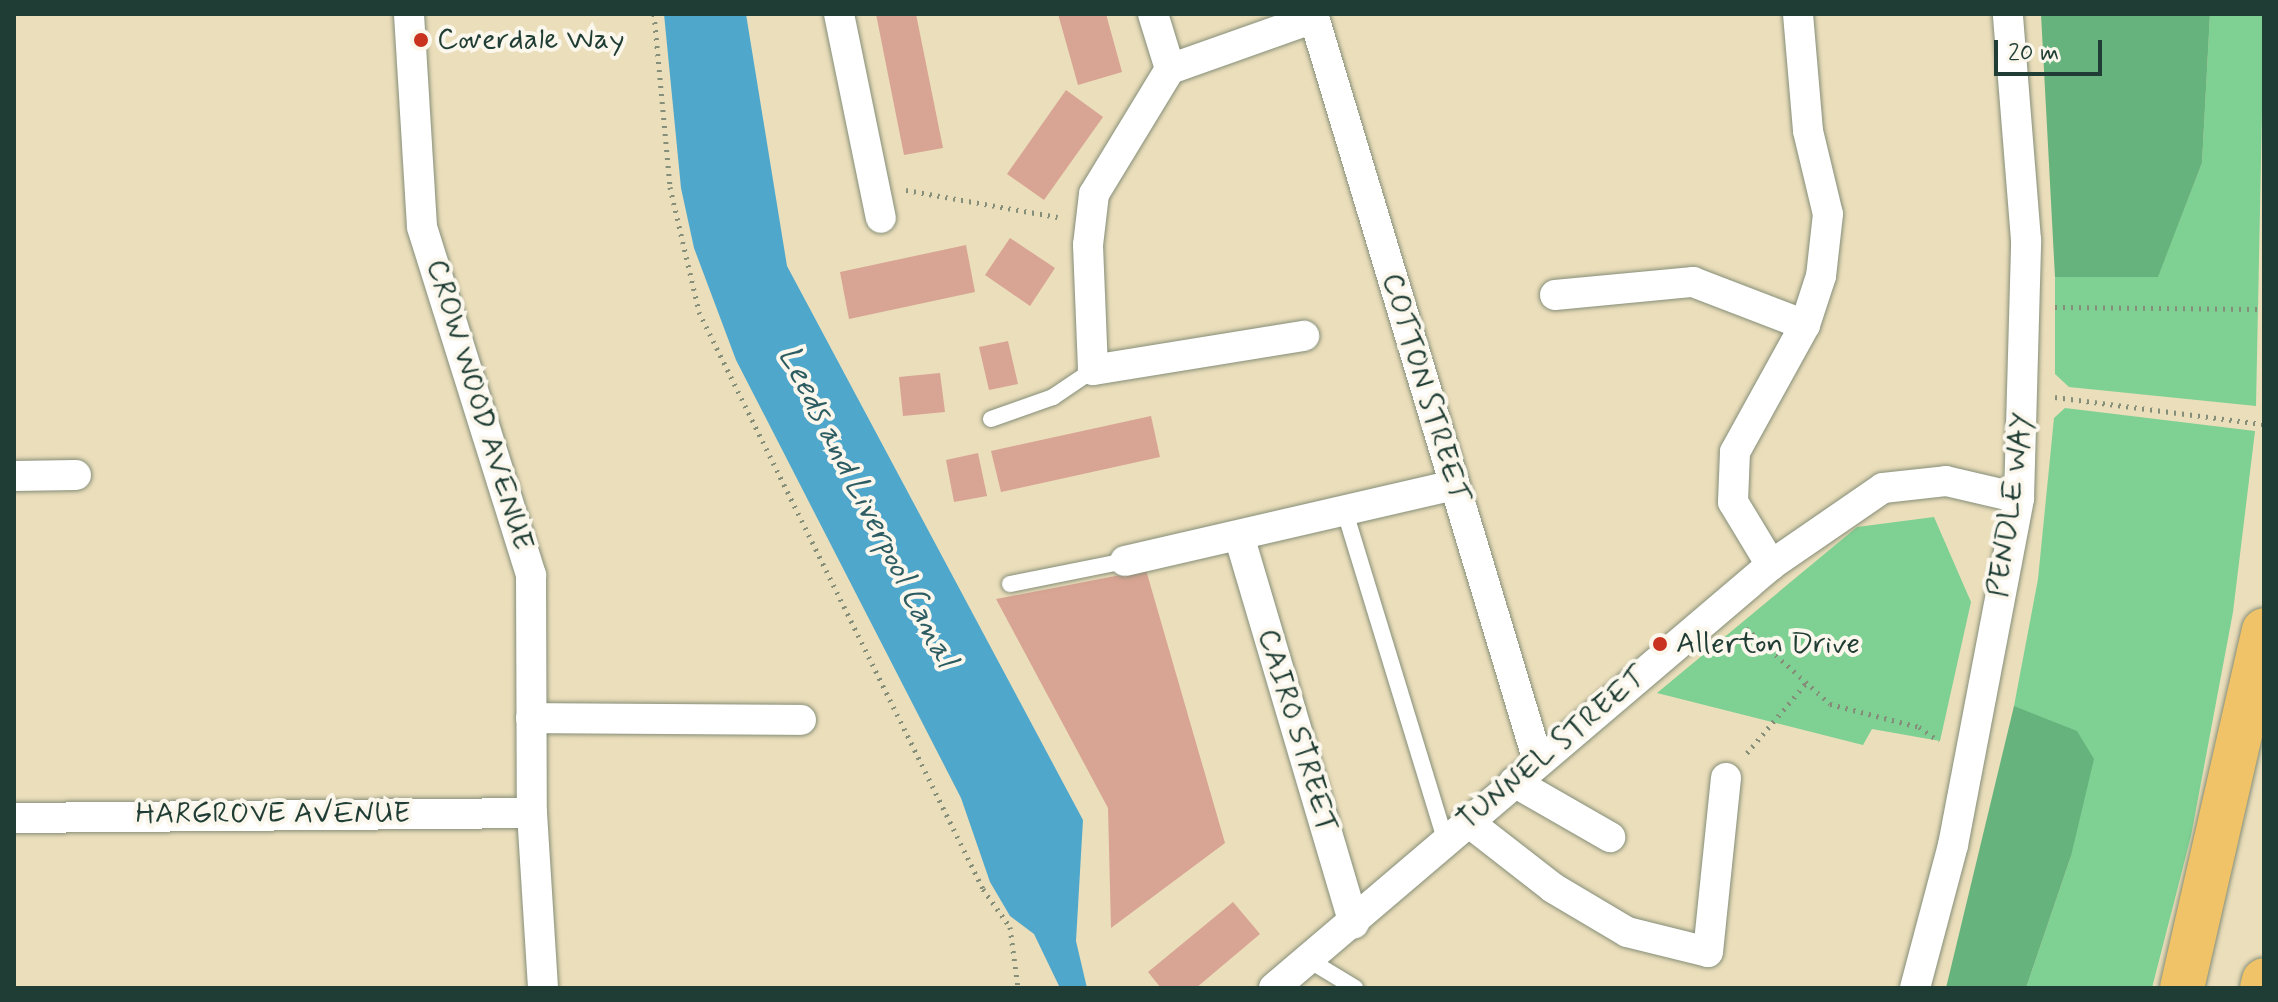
<!DOCTYPE html>
<style>
body{margin:0}
#map{position:relative;width:2278px;height:1002px;overflow:hidden;background:#ebdebb;font-family:Mynerve,sans-serif}
div>[style]{position:absolute}
[style*='--x']{left:calc(var(--x)*1px);top:calc(var(--y)*1px);width:calc(var(--w)*1px);rotate:calc(var(--a)*1deg)}
.green>*{inset:0;background:#7ed193}
.forest>*{inset:0;background:#66b37d}
.water>*{inset:0;background:#4fa8cc}
.building>*{inset:0;background:#d8a493}
.path>*{height:5px;margin-top:-2.5px;transform-origin:0;background:repeating-linear-gradient(90deg,#858e78 0 2px,transparent 0 8px)}
.roads{filter:drop-shadow(0 0 2px #858e78) drop-shadow(0 0 2px #858e78)}
.service>*{height:16px;margin:-8px;padding:0 8px;transform-origin:8px;border-radius:8px;background:#fff}
.minor>*{height:30px;margin:-15px;padding:0 15px;transform-origin:15px;border-radius:15px;background:#fff}
.motorway>*{height:44px;margin:-22px;padding:0 22px;transform-origin:22px;border-radius:22px;background:#f0c369}
.dots>*{width:22px;height:22px;translate:-50% -50%;box-sizing:border-box;border:4px solid #fbf7ec;border-radius:50%}
span{translate:-50% -50%;white-space:nowrap;text-align:center;line-height:1.15;-webkit-text-stroke:8px #fbf7ec;paint-order:stroke}
.poi-label{font-size:30px;color:#1f3d34}
.left{translate:0 -50%;text-align:left}
.street-label{font-size:30px;color:#1f3d34}
.water-label{font-size:32px;color:#2d5d62;font-style:italic}
.frame{position:absolute;inset:0;border:16px solid #1f3d34;pointer-events:none}
.scale{position:absolute;left:1994px;top:40px;width:108px;height:36px;box-sizing:border-box;border:4px solid #1f3d34;border-top:0;padding-left:10px;font-size:24px;line-height:28px;white-space:nowrap;color:#1f3d34;-webkit-text-stroke:6px #fbf7ec;paint-order:stroke}
</style>
<div id="map">
<div class="green">
<div style="clip-path:polygon(2210px 14px,2264px 14px,2256px 406px,2069px 387px,2055px 374px,2055px 277px,2158px 276px,2202px 163px)"></div>
<div style="clip-path:polygon(2065px 408px,2255px 431px,2233px 612px,2191px 836px,2152px 988px,2026px 988px,2071px 856px,2014px 706px,2038px 579px,2054px 418px)"></div>
<div style="clip-path:polygon(1934px 517px,1971px 602px,1940px 741px,1872px 729px,1863px 745px,1657px 693px,1857px 527px)"></div>
</div>
<div class="forest">
<div style="clip-path:polygon(2041px 14px,2210px 14px,2202px 163px,2158px 277px,2055px 277px)"></div>
<div style="clip-path:polygon(2014px 706px,2077px 731px,2094px 759px,2071px 856px,2026px 988px,1946px 988px)"></div>
</div>
<div class="water">
<div style="clip-path:polygon(664px 14px,746px 14px,787px 266px,1083px 820px,1076px 941px,1087px 988px,1060px 988px,1034px 934px,1010px 916px,990px 882px,961px 798px,736px 360px,694px 248px,681px 188px)"></div>
</div>
<div class="building">
<div style="clip-path:polygon(876px 14px,916px 14px,943px 148px,904px 155px)"></div>
<div style="clip-path:polygon(1058px 14px,1106px 14px,1122px 72px,1078px 85px)"></div>
<div style="clip-path:polygon(1066px 90px,1103px 117px,1044px 200px,1007px 174px)"></div>
<div style="clip-path:polygon(1010px 238px,1055px 268px,1030px 306px,985px 275px)"></div>
<div style="clip-path:polygon(966px 245px,975px 292px,849px 319px,840px 272px)"></div>
<div style="clip-path:polygon(1008px 341px,1018px 384px,989px 390px,979px 347px)"></div>
<div style="clip-path:polygon(940px 373px,945px 412px,903px 416px,899px 377px)"></div>
<div style="clip-path:polygon(1151px 416px,1160px 457px,1001px 492px,991px 451px)"></div>
<div style="clip-path:polygon(978px 453px,987px 496px,954px 502px,946px 460px)"></div>
<div style="clip-path:polygon(1146px 570px,1225px 843px,1111px 928px,1108px 808px,996px 599px)"></div>
<div style="clip-path:polygon(1233px 902px,1260px 934px,1196px 988px,1161px 988px,1148px 972px)"></div>
</div>
<div class="path">
<div style="--x:654;--y:14;--w:174;--a:84.7"></div>
<div style="--x:670;--y:187;--w:128;--a:76.9"></div>
<div style="--x:699;--y:312;--w:643;--a:63.79"></div>
<div style="--x:983;--y:889;--w:47;--a:54.6"></div>
<div style="--x:1010;--y:927;--w:62;--a:82.5"></div>
<div style="--x:906;--y:190;--w:154;--a:10.1"></div>
<div style="--x:2055;--y:307;--w:202;--a:0.6"></div>
<div style="--x:2055;--y:397;--w:211;--a:7.4"></div>
<div style="--x:1746;--y:628;--w:113;--a:42.1"></div>
<div style="--x:1830;--y:704;--w:92;--a:14.5"></div>
<div style="--x:1919;--y:727;--w:24;--a:35"></div>
<div style="--x:1747;--y:753;--w:93;--a:-49.8"></div>
</div>
<div class="roads">
<div class="service">
<div style="--x:991;--y:419;--w:66;--a:-19.5"></div>
<div style="--x:1053;--y:397;--w:48;--a:-34"></div>
<div style="--x:1345;--y:512;--w:343;--a:73"></div>
<div style="--x:1010;--y:584;--w:117;--a:-11.3"></div>
<div style="--x:1309;--y:960;--w:54;--a:31.3"></div>
</div>
<div class="minor">
<div style="--x:409;--y:14;--w:213;--a:86.5"></div>
<div style="--x:422;--y:227;--w:365;--a:72.6"></div>
<div style="--x:531;--y:575;--w:238;--a:89.8"></div>
<div style="--x:532;--y:813;--w:175;--a:86.4"></div>
<div style="--x:839;--y:14;--w:208;--a:78.4"></div>
<div style="--x:1153;--y:14;--w:58;--a:72.8"></div>
<div style="--x:1170;--y:69;--w:146;--a:121.3"></div>
<div style="--x:1094;--y:194;--w:51;--a:96.7"></div>
<div style="--x:1088;--y:245;--w:125;--a:87.7"></div>
<div style="--x:1093;--y:370;--w:214;--a:-9.2"></div>
<div style="--x:1313;--y:14;--w:780;--a:73.24"></div>
<div style="--x:1798;--y:14;--w:117;--a:85.1"></div>
<div style="--x:1808;--y:131;--w:85;--a:76.5"></div>
<div style="--x:1828;--y:214;--w:62;--a:96.4"></div>
<div style="--x:1821;--y:276;--w:52;--a:108.1"></div>
<div style="--x:1170;--y:69;--w:153;--a:-19.5"></div>
<div style="--x:1555;--y:295;--w:139;--a:-5.4"></div>
<div style="--x:1693;--y:282;--w:120;--a:21"></div>
<div style="--x:1805;--y:325;--w:145;--a:118.9"></div>
<div style="--x:1735;--y:452;--w:50;--a:92.3"></div>
<div style="--x:1733;--y:502;--w:74;--a:58.9"></div>
<div style="--x:14;--y:476;--w:62;--a:-0.9"></div>
<div style="--x:1240;--y:539;--w:401;--a:73.5"></div>
<div style="--x:1125;--y:561;--w:338;--a:-13"></div>
<div style="--x:531;--y:718;--w:270;--a:0.4"></div>
<div style="--x:1514;--y:782;--w:111;--a:29.8"></div>
<div style="--x:14;--y:818;--w:518;--a:-0.55"></div>
<div style="--x:1467;--y:821;--w:109;--a:37.9"></div>
<div style="--x:1553;--y:888;--w:86;--a:30.7"></div>
<div style="--x:1627;--y:932;--w:83;--a:13.9"></div>
<div style="--x:1708;--y:952;--w:175;--a:-84.1"></div>
<div style="--x:1274;--y:988;--w:653;--a:-40.4"></div>
<div style="--x:1771;--y:565;--w:136;--a:-34.5"></div>
<div style="--x:1883;--y:488;--w:63;--a:-6.3"></div>
<div style="--x:1946;--y:481;--w:75;--a:13.1"></div>
<div style="--x:1915;--y:988;--w:148;--a:-75.1"></div>
<div style="--x:1953;--y:845;--w:353;--a:-79.2"></div>
<div style="--x:2019;--y:498;--w:258;--a:-88.4"></div>
<div style="--x:2026;--y:240;--w:227;--a:-94.6"></div>
</div>
<div class="motorway">
<div style="--x:2182;--y:988;--w:367;--a:-77.1"></div>
<div style="--x:2262;--y:988;--w:8;--a:-76"></div>
</div>
</div>
<div class="dots">
<div style="left:421px;top:40px;background:#c8321e"></div>
<div style="left:1660px;top:644px;background:#c8321e"></div>
</div>
<div class="poi-label">
<span class="left" style="left:437px;top:40px">Coverdale Way</span>
<span class="left" style="left:1676px;top:644px">Allerton Drive</span>
</div>
<div class="street-label">
<span style="left:1425px;top:388px;rotate:73deg">COTTON STREET</span>
<span style="left:479px;top:405px;rotate:73deg">CROW WOOD AVENUE</span>
<span style="left:2011px;top:505px;rotate:-82deg">PENDLE WAY</span>
<span style="left:1297px;top:731px;rotate:73deg">CAIRO STREET</span>
<span style="left:1552px;top:749px;rotate:-40deg">TUNNEL STREET</span>
<span style="left:273px;top:814px">HARGROVE AVENUE</span>
</div>
<div class="water-label">
<span style="left:867px;top:507px;rotate:63deg">Leeds and Liverpool Canal</span>
</div>
<div class="frame"></div>
<div class="scale">20 m</div>
</div>
